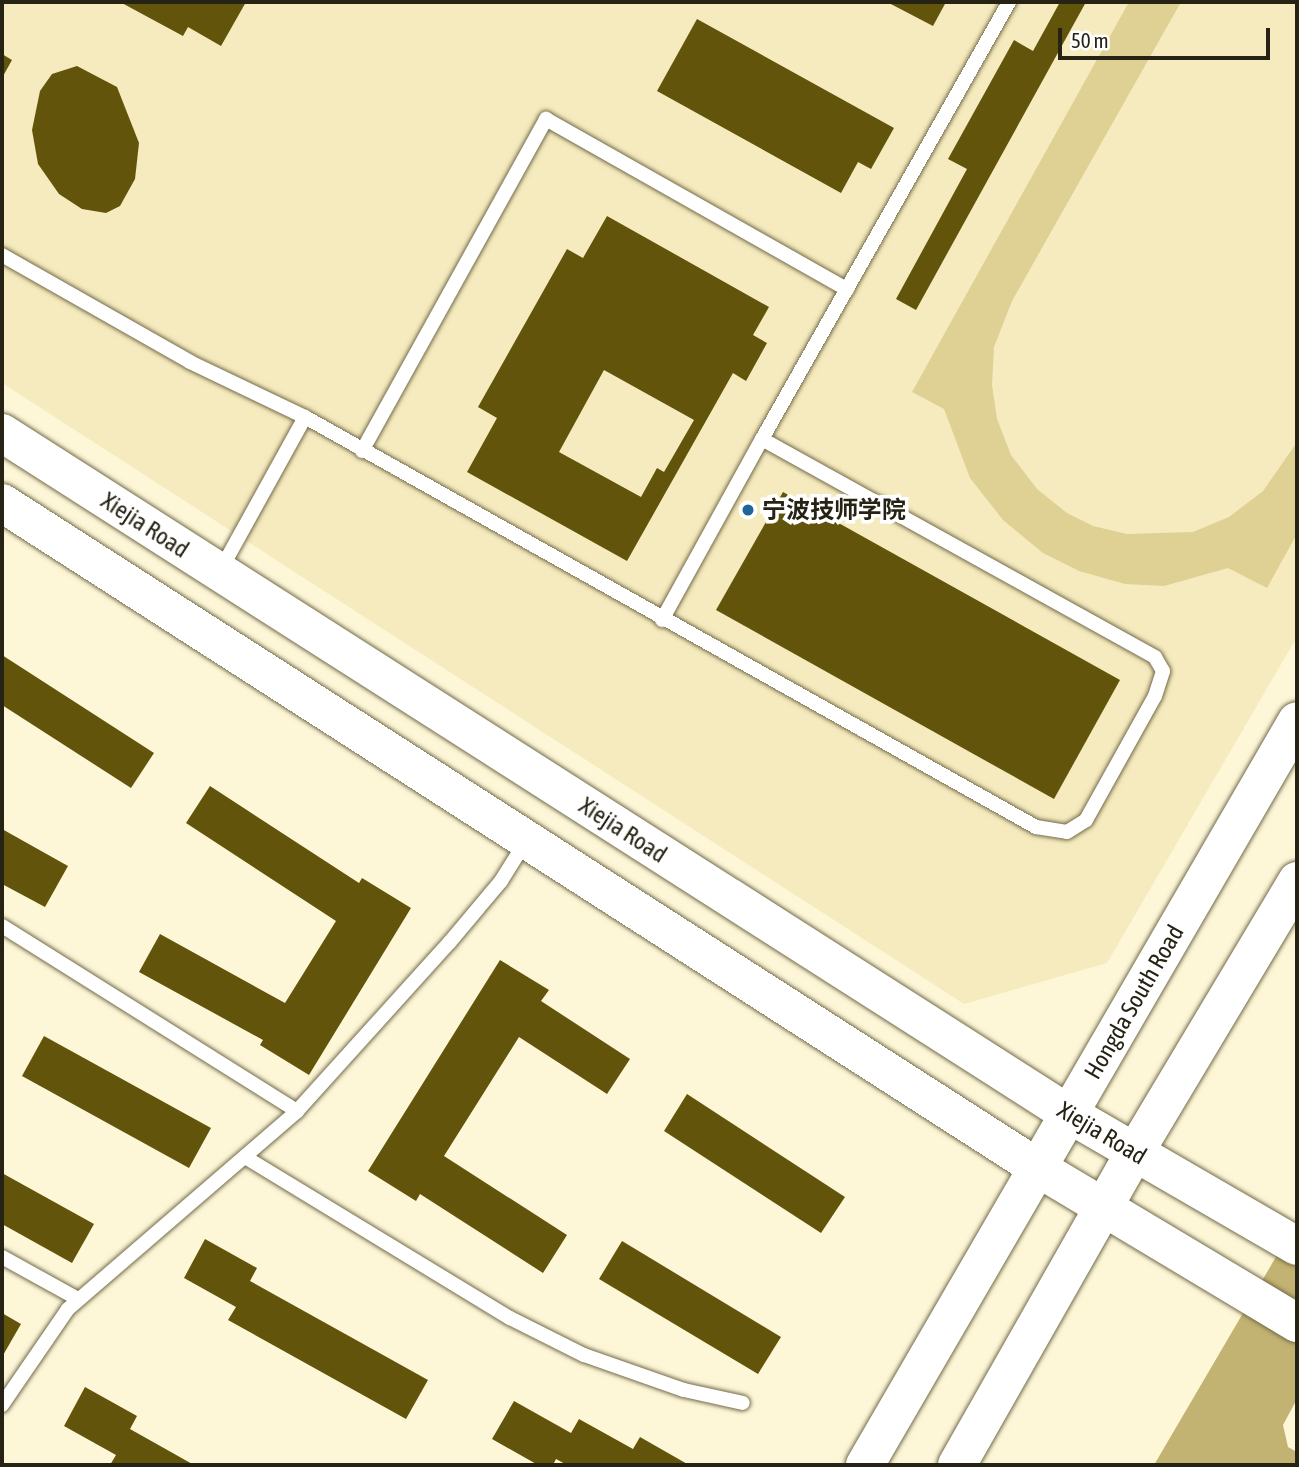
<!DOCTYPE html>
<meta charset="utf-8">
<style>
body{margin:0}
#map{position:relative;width:1299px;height:1467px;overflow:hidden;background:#fdf7d8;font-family:"Asap Condensed","Noto Sans SC",sans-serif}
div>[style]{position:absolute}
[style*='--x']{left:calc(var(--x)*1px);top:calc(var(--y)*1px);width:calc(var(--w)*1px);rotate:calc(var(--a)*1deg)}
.built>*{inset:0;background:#f6ebbe}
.green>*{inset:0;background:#dfd194}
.water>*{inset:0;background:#c3b372}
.building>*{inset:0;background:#63540b}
.roads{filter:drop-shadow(0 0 2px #736b4a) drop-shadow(0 0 2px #736b4a)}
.service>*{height:14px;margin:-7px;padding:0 7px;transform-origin:7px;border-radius:7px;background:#fff}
.secondary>*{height:38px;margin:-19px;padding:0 19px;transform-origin:19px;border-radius:19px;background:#fff}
.dots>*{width:19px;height:19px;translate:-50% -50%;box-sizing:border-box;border:4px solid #fff;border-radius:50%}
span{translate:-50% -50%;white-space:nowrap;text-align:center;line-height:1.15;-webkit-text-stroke:7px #fff;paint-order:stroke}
.poi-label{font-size:24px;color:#262214;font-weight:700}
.left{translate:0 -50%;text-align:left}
.street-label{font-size:24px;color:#262214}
.frame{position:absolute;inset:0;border:4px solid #262214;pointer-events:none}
.scale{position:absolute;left:1058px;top:28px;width:212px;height:32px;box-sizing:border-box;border:4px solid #262214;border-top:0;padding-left:9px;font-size:21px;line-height:24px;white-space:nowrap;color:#262214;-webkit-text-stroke:5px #fff;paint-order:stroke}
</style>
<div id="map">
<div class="built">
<div style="clip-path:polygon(2px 2px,1297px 2px,1297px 637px,1107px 963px,964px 1004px,2px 383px)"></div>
</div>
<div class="green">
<div style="clip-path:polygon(1129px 2px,1181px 2px,1012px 301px,994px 347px,992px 385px,997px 419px,1011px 455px,1037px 489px,1067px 513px,1093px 526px,1127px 534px,1193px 532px,1229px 517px,1263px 491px,1297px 442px,1297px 534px,1267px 588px,1228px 568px,1164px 586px,1125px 584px,1079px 571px,1043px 553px,1003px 520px,970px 478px,944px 409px,912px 392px)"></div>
</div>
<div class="water">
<div style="clip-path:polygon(1297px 1221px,1297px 1399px,1283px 1425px,1288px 1447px,1297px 1452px,1297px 1465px,1154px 1465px)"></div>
</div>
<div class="building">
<div style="clip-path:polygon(120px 2px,246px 2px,221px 46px,188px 27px,183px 36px)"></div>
<div style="clip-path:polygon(887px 2px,946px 2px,933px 26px)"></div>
<div style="clip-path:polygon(1060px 2px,1086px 2px,916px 310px,896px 299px,967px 169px,948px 159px,1014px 40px,1033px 51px)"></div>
<div style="clip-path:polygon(697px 19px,894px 128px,871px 169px,858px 162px,841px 193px,657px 91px)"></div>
<div style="clip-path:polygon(2px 54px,12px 60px,2px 78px)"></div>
<div style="clip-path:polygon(77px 66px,117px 87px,139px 143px,135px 179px,120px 206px,106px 213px,82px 209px,59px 194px,38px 164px,32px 130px,40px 91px,52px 74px)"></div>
<div style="clip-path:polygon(evenodd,607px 216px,769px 307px,753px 335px,767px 343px,746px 381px,733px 373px,627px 561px,467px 472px,497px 418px,478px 407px,567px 249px,583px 258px,607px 216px,604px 370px,694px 420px,664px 472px,657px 468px,641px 497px,559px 452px,604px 370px)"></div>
<div style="clip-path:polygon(783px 492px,1120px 680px,1054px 799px,716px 610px)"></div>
<div style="clip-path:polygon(2px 655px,154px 753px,131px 788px,2px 705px)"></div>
<div style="clip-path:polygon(210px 786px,359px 883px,362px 878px,411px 908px,309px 1075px,260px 1045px,263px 1040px,139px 972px,160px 934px,285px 1003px,336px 921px,186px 823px)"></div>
<div style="clip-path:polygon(2px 829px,68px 866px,45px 907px,2px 884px)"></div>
<div style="clip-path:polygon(500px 960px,549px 990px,541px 1001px,630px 1059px,607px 1094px,519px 1037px,444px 1156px,567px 1235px,543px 1273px,420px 1194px,416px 1201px,368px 1171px)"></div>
<div style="clip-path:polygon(44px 1036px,211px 1128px,189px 1168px,22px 1076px)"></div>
<div style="clip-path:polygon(687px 1094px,845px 1197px,821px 1233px,664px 1131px)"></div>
<div style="clip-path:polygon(2px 1173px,94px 1224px,72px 1263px,2px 1224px)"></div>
<div style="clip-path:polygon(205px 1239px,257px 1268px,250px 1281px,428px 1380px,406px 1419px,228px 1320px,236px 1307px,184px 1278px)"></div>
<div style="clip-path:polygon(622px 1241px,781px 1337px,758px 1374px,599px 1279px)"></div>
<div style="clip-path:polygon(2px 1313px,21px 1324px,2px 1357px)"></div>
<div style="clip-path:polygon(85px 1387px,137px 1416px,130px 1429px,194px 1465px,110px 1465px,116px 1455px,64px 1426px)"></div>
<div style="clip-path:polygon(514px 1401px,571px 1433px,579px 1419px,633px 1449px,640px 1437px,689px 1465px,567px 1465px,556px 1459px,553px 1465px,538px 1465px,492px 1439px)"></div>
</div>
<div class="roads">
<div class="service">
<div style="--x:2;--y:255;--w:216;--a:29.6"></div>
<div style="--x:190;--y:362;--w:127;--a:25.6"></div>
<div style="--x:305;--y:417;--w:838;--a:29.29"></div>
<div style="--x:1036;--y:827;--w:31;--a:9"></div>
<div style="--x:1067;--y:832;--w:22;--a:-32"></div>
<div style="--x:1086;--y:820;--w:142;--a:-60.9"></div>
<div style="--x:1155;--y:696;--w:26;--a:-72"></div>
<div style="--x:1163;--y:671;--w:16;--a:-120"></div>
<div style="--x:1155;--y:657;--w:449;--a:-151"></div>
<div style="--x:762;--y:439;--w:502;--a:-60.52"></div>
<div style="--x:362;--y:451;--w:380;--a:-61"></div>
<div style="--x:546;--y:119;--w:346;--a:29.5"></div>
<div style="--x:220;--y:571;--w:176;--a:-61.1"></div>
<div style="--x:662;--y:620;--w:207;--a:-61.1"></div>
<div style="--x:2;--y:926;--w:348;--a:32.1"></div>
<div style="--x:245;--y:1157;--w:310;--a:31.3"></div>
<div style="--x:510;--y:1318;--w:83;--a:26.6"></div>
<div style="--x:584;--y:1355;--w:106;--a:19.3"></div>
<div style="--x:684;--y:1390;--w:60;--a:12.4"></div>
<div style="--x:2;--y:1257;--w:87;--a:28.9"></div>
<div style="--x:2;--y:1405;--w:116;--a:-55.5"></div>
<div style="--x:68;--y:1309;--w:303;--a:-40.8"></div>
<div style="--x:297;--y:1111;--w:227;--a:-47.9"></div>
<div style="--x:449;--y:943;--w:81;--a:-50"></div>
<div style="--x:501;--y:881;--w:47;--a:-58"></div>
</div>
<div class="secondary">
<div style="--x:2;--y:433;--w:1266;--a:32.55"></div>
<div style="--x:1069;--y:1114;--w:263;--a:30.1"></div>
<div style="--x:2;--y:503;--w:1231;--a:32.7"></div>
<div style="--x:1038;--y:1168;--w:302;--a:30.9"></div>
<div style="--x:865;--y:1465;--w:860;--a:-59.86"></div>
<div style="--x:957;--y:1465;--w:360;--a:-60.4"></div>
<div style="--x:1135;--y:1152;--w:316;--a:-59.1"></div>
</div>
</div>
<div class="dots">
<div style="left:748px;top:510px;background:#206499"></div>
</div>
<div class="poi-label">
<span class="left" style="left:762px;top:510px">宁波技师学院</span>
</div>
<div class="street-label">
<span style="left:145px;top:525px;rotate:33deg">Xiejia Road</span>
<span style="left:623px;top:830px;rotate:33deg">Xiejia Road</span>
<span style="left:1134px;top:1002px;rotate:-60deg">Hongda South Road</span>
<span style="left:1102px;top:1133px;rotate:31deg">Xiejia Road</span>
</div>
<div class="frame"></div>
<div class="scale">50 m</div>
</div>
